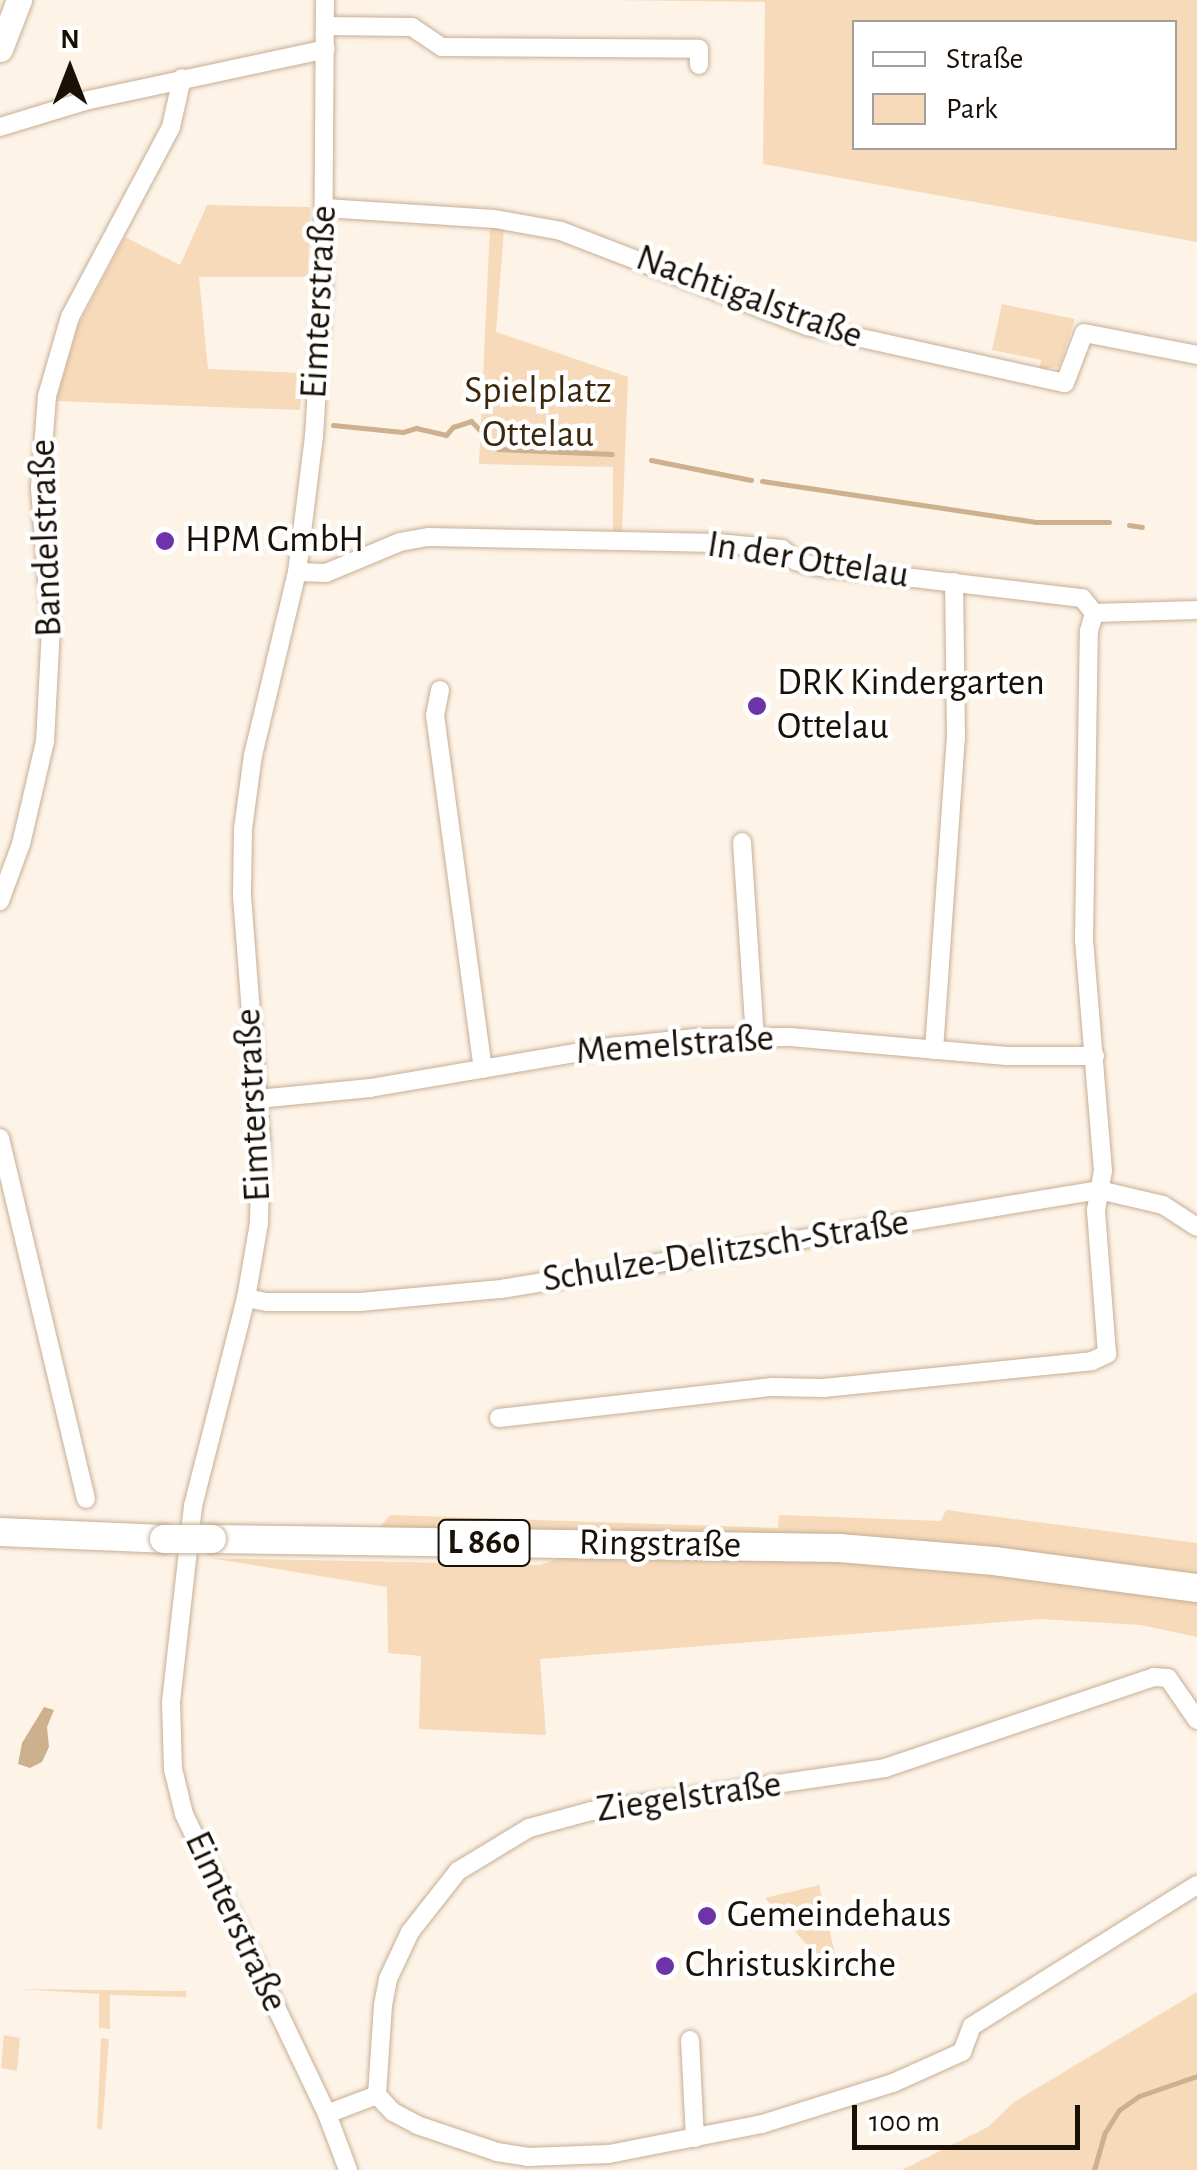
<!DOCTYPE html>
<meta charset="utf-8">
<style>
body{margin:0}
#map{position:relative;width:1197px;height:2170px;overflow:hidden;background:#fdf3e7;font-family:"Alegreya Sans",sans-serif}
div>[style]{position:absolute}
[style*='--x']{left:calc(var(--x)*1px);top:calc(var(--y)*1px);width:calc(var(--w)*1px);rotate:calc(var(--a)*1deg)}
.green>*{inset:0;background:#f6daba}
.water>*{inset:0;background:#cdb08e}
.stream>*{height:5px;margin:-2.5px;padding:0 2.5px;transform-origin:2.5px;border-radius:2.5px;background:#cdb08e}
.roads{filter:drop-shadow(0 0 2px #c7ae93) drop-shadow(0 0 2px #c7ae93)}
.street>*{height:18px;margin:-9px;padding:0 9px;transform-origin:9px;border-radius:9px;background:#fff}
.secondary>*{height:25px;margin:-12.5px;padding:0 12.5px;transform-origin:12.5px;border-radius:12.5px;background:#fff}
.primary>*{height:28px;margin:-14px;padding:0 14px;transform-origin:14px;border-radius:14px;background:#fff}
.bridges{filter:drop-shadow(0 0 2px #c7ae93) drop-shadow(0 0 2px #c7ae93)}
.primary-bridge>*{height:28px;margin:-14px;padding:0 14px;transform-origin:14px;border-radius:14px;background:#fff}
.dots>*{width:28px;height:28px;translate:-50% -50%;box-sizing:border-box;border:5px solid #fff;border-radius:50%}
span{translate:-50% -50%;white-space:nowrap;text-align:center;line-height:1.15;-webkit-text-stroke:9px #fff;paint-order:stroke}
.shield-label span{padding:2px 8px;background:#fff;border:2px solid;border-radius:8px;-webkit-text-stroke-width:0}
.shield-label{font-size:35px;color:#191006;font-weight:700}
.street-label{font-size:38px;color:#191006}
.park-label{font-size:38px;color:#3d280b}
.poi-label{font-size:38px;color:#191006}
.left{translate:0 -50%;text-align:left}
.legend{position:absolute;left:852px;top:20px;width:325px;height:130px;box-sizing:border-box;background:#fff;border:2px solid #a39f9b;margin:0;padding:12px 18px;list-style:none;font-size:30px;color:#191006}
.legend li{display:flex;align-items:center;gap:20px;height:50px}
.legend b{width:50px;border:2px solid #a39f9b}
.north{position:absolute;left:20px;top:20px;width:100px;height:100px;-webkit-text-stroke:8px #fff;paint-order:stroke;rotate:0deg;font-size:28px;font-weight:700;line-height:40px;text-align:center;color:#191006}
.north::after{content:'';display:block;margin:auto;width:35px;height:45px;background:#191006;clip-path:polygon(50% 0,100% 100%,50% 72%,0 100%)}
.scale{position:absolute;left:852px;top:2105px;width:228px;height:45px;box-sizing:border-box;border:5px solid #191006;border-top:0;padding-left:12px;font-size:30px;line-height:35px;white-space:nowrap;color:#191006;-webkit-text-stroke:8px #fff;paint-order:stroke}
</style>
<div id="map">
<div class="green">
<div style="clip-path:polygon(evenodd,611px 0,1197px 0,1197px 242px,763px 164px,765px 2px,611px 0,854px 22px,1174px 22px,1174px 148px,854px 148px,854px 22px)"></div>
<div style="clip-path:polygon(207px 205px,310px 207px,308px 277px,199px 277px,208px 369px,303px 373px,300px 410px,56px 401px,78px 326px,125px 237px,180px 265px)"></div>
<div style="clip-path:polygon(490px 227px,504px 229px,496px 332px,628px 377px,622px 532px,613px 531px,613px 467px,479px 464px)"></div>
<div style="clip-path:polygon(1002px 304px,1075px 319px,1059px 367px,1040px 369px,1041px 360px,992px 350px)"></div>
<div style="clip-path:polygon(946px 1510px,1197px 1543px,1197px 1577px,378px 1529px,390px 1515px,778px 1528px,779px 1515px,941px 1521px)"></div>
<div style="clip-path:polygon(566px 1556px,800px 1559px,950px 1566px,1197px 1600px,1197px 1637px,1141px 1625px,1040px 1619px,540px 1659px,546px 1735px,419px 1729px,421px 1656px,388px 1653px,387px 1587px,210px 1558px,540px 1565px)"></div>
<div style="clip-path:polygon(819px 1885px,836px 1959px,839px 1969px,830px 1971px,765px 1898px)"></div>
<div style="clip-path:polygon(20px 1989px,186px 1991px,186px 1997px,110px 1995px,110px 2029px,99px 2028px,99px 1994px)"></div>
<div style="clip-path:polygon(1197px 1992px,1197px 2170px,902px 2170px,988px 2127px,1014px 2102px)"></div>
<div style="clip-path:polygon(4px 2035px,20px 2038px,17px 2071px,1px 2068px)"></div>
<div style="clip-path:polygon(101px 2038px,109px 2039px,102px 2130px,97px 2128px)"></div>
</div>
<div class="water">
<div style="clip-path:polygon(44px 1707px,54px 1710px,47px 1727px,49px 1747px,42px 1762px,30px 1768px,18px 1764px,22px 1743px)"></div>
</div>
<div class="stream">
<div style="--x:333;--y:425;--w:70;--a:5.7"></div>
<div style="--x:403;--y:432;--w:14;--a:-17"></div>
<div style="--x:416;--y:428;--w:31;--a:13"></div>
<div style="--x:446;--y:435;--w:11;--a:-49"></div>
<div style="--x:453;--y:427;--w:19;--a:-18"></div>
<div style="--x:471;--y:421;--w:39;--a:46"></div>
<div style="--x:498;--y:449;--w:114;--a:2.5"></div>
<div style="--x:651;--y:460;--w:102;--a:11.3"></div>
<div style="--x:762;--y:481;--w:277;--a:8.5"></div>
<div style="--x:1036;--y:522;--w:73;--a:0"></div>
<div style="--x:1129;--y:525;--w:13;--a:9"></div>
<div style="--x:1094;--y:2170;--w:37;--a:-74"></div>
<div style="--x:1104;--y:2134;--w:28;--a:-58"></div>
<div style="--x:1119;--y:2110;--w:24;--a:-35"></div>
<div style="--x:1139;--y:2096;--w:61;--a:-19"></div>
</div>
<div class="roads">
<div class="street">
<div style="--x:325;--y:0;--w:286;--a:90.4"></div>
<div style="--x:323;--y:286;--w:150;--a:93.4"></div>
<div style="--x:314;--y:436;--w:137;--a:97.1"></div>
<div style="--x:297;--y:572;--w:188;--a:103.5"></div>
<div style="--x:253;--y:755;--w:75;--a:97.7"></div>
<div style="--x:243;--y:829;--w:67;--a:90.9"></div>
<div style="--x:242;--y:896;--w:249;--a:85.6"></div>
<div style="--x:261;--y:1144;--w:79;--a:91.5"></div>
<div style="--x:259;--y:1223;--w:76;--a:99.8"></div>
<div style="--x:246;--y:1298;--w:215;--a:104.3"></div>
<div style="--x:193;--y:1506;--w:197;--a:96.4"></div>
<div style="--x:171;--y:1702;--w:67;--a:88.3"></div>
<div style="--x:173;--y:1769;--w:46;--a:76.3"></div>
<div style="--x:184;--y:1814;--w:332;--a:64.5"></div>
<div style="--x:327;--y:2114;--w:60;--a:69.4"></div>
<div style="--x:325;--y:26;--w:87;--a:0.7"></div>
<div style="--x:412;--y:27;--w:36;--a:34"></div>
<div style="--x:442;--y:47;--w:257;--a:0.4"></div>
<div style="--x:699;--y:49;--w:16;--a:90"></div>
<div style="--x:0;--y:127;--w:93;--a:-16.9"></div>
<div style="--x:89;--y:100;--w:242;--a:-12.1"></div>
<div style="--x:325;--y:208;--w:170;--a:3.7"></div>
<div style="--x:495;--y:219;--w:67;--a:10.3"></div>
<div style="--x:561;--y:231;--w:264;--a:21.1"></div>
<div style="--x:807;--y:326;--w:264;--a:12.5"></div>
<div style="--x:1065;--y:383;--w:53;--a:-69.2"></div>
<div style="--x:1084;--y:333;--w:115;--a:11"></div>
<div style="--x:297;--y:572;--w:29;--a:2"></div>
<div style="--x:326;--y:573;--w:80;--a:-22.7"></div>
<div style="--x:400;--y:542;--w:29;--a:-10"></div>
<div style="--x:429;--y:537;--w:288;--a:1.2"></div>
<div style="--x:717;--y:543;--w:65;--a:5.3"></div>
<div style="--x:782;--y:549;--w:18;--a:41"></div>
<div style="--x:796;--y:561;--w:18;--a:16"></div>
<div style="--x:813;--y:566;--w:271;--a:6.8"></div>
<div style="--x:1082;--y:598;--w:19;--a:51"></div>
<div style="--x:1094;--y:613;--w:103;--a:-1.7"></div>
<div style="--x:440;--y:690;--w:25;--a:101"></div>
<div style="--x:435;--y:715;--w:357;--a:82.3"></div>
<div style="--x:742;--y:842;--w:194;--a:86.2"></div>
<div style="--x:0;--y:901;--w:61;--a:-69.8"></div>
<div style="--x:21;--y:844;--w:105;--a:-76.8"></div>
<div style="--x:45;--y:742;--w:114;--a:-87"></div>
<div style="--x:51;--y:628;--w:141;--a:-94.5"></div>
<div style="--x:40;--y:487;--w:91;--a:-85.6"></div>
<div style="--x:47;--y:396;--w:82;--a:-73.8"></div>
<div style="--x:70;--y:317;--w:215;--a:-62"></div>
<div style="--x:171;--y:127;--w:50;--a:-77.3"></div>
<div style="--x:934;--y:1050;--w:312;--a:-86"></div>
<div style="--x:956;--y:739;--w:157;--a:-90.7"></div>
<div style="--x:258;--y:1099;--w:113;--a:-5.6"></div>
<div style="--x:370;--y:1088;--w:243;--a:-9.7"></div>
<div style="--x:610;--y:1047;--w:86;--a:-6"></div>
<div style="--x:696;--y:1038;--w:94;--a:-0.6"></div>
<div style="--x:790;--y:1037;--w:220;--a:5"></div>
<div style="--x:1009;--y:1056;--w:86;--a:0"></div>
<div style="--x:0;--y:1138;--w:371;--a:76.6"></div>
<div style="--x:246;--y:1298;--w:21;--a:11"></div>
<div style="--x:267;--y:1302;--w:93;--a:0"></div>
<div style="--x:360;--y:1302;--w:142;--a:-5.3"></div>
<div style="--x:501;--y:1289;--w:606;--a:-9.4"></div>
<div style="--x:1099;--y:1190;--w:66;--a:13.2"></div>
<div style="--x:1163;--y:1205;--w:40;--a:32.9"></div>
<div style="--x:499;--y:1418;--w:275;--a:-6.5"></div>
<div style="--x:772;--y:1387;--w:51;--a:1.1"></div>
<div style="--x:823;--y:1388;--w:270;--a:-5.7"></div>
<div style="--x:1092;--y:1361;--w:17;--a:-25"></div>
<div style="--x:1107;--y:1354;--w:144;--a:-94.4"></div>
<div style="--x:1096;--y:1210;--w:40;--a:-80"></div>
<div style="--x:1103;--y:1171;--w:232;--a:-94.7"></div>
<div style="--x:1084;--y:940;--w:309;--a:-89.1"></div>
<div style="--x:1089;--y:631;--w:19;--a:-74"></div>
<div style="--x:690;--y:2040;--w:98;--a:87.1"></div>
<div style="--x:377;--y:2095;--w:90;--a:-86.2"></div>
<div style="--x:383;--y:2005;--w:26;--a:-79"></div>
<div style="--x:388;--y:1979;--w:52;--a:-64.9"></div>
<div style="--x:410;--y:1932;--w:78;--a:-51.8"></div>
<div style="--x:458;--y:1871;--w:83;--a:-31.2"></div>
<div style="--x:529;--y:1828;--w:64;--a:-15.3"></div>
<div style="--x:591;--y:1811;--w:297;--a:-8.3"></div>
<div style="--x:885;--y:1768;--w:284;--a:-18.7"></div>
<div style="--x:1154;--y:1677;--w:14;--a:4"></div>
<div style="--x:1168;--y:1678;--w:51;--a:55.4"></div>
<div style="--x:377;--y:2095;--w:23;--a:47"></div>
<div style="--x:393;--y:2112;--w:27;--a:28"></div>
<div style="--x:417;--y:2125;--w:84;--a:18.6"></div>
<div style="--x:497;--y:2152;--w:30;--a:9"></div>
<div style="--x:527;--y:2157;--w:82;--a:-2.1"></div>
<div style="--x:609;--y:2154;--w:156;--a:-11.1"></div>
<div style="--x:762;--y:2124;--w:137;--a:-17.4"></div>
<div style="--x:893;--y:2083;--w:76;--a:-24.2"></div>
<div style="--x:962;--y:2052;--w:28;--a:-69"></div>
<div style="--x:972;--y:2026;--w:266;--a:-32.1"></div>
<div style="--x:327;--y:2114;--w:53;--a:-20.8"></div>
</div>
<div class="secondary">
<div style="--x:0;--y:49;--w:53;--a:-68.8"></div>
</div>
<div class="primary">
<div style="--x:0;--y:1532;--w:164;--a:2.4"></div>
<div style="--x:212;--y:1539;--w:627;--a:0.82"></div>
<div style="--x:839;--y:1548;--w:156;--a:4.8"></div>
<div style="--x:994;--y:1561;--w:205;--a:7.6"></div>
</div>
</div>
<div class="bridges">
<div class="primary-bridge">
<div style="--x:164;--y:1539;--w:48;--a:0"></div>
</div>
</div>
<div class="dots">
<div style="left:165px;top:541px;background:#6d33a9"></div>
<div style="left:757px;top:706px;background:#6d33a9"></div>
<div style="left:707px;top:1916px;background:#6d33a9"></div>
<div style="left:665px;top:1966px;background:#6d33a9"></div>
</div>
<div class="shield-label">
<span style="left:484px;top:1543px">L 860</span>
</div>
<div class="street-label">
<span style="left:749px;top:298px;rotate:20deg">Nachtigalstraße</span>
<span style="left:320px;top:302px;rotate:-87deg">Eimterstraße</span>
<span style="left:47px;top:538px;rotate:-92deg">Bandelstraße</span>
<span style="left:808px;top:561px;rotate:9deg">In der Ottelau</span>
<span style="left:675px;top:1046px;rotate:-4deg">Memelstraße</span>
<span style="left:254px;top:1105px;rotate:-93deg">Eimterstraße</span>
<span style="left:726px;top:1252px;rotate:-9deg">Schulze-Delitzsch-Straße</span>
<span style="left:660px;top:1545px;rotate:1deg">Ringstraße</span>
<span style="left:689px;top:1798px;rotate:-8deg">Ziegelstraße</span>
<span style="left:235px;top:1922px;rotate:65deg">Eimterstraße</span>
</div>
<div class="park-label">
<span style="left:538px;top:414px">Spielplatz<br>Ottelau</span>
</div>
<div class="poi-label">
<span class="left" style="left:185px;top:541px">HPM GmbH</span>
<span class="left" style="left:777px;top:706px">DRK Kindergarten<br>Ottelau</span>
<span class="left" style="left:727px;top:1916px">Gemeindehaus</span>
<span class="left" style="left:685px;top:1966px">Christuskirche</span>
</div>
<ul class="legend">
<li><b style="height:12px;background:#fff"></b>Straße</li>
<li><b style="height:28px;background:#f6daba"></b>Park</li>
</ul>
<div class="north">N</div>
<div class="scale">100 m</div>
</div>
